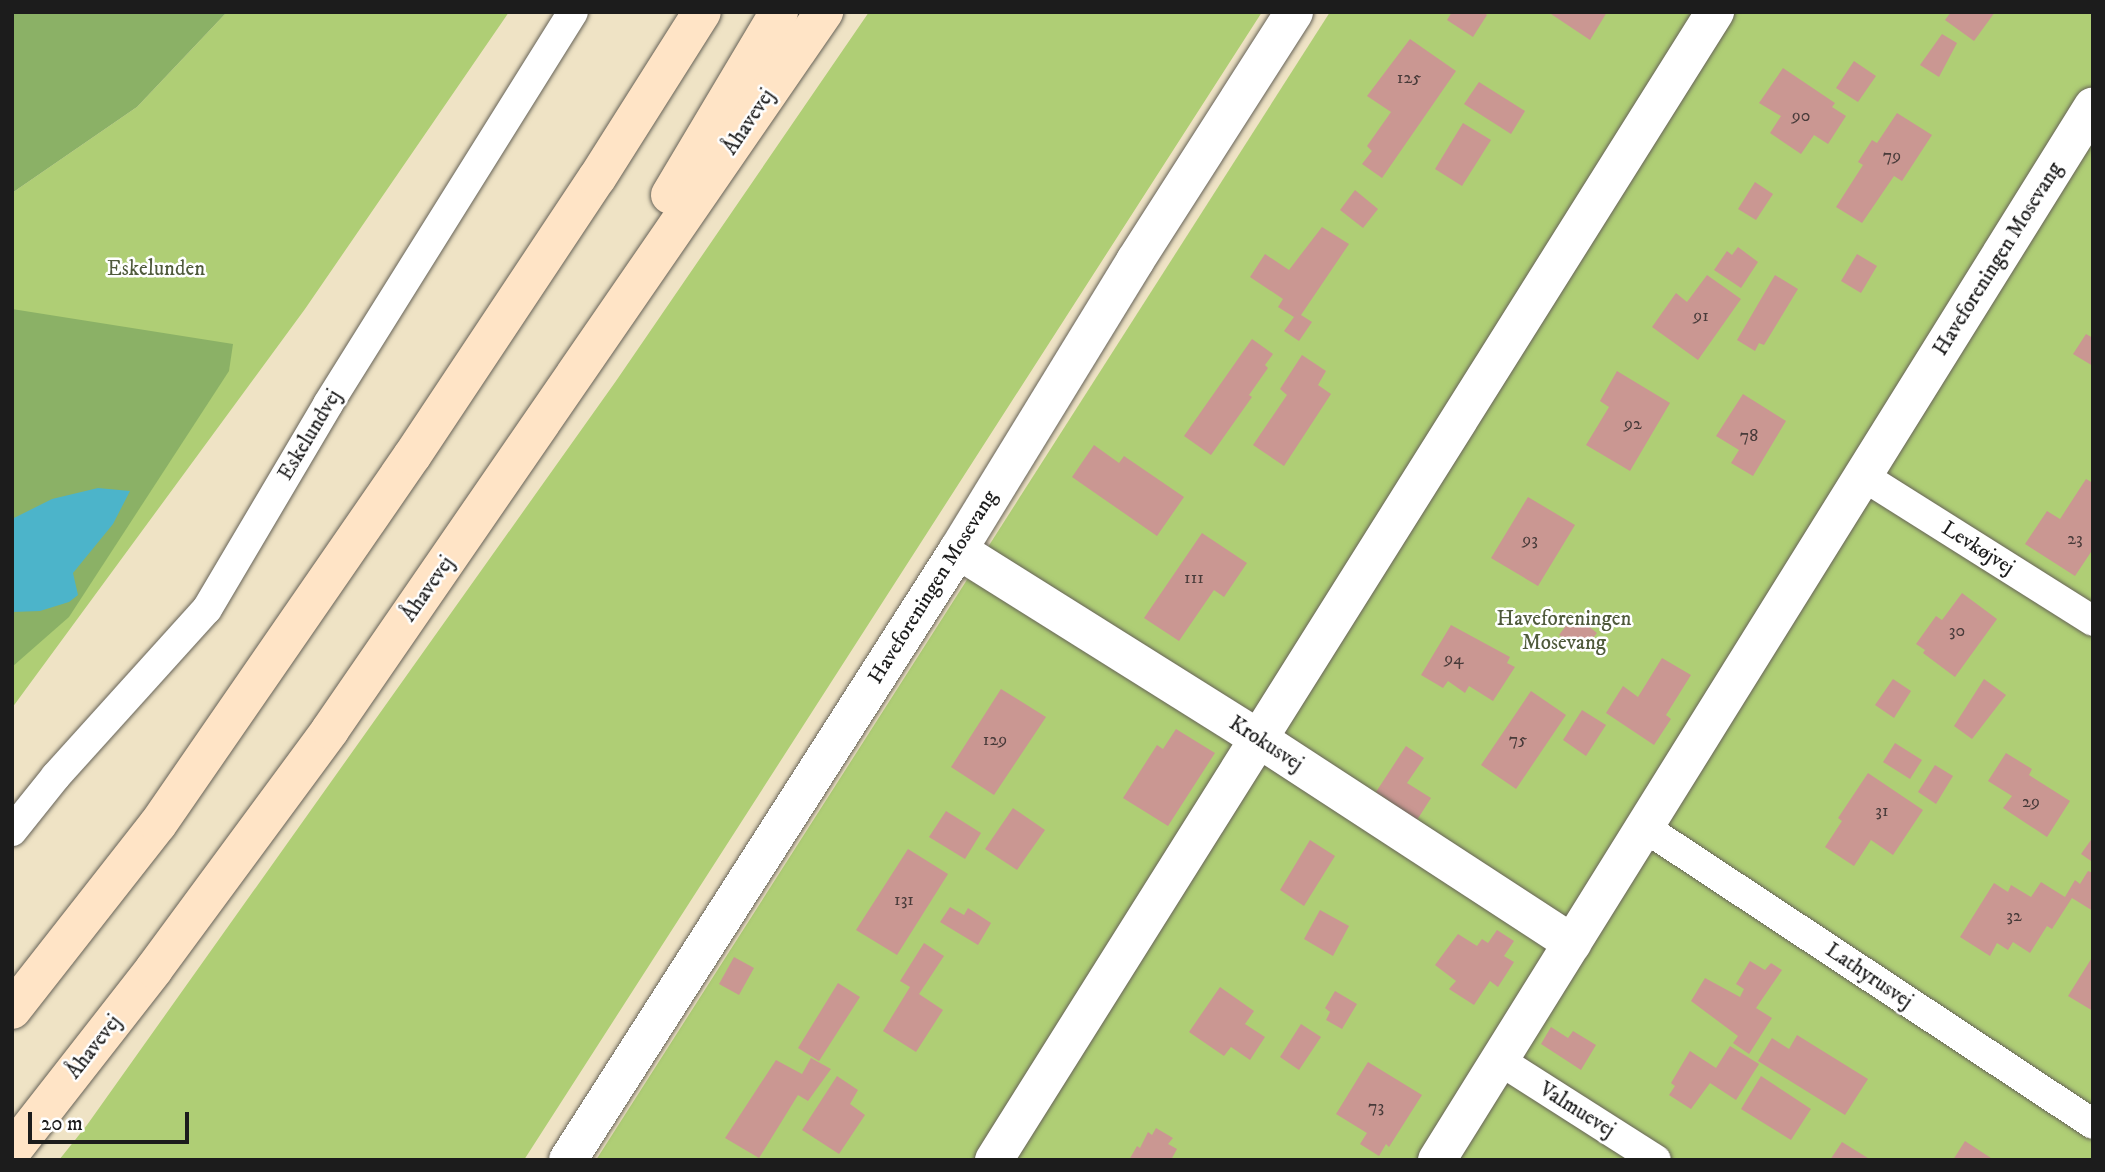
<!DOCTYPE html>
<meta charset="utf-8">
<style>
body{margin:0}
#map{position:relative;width:2105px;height:1172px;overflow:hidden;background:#efe3c5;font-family:"IM FELL DW Pica",serif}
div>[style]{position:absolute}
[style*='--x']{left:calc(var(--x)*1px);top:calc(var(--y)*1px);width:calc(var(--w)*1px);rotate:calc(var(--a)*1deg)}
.green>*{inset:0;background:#afce75}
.forest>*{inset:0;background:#8bb166}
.water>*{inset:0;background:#4cb4ca}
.building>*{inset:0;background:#ca9792}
.roads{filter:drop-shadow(0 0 2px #666257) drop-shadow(0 0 2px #666257)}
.lane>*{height:30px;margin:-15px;padding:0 15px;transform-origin:15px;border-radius:15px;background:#fff}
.street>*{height:38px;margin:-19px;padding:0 19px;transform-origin:19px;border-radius:19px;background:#fff}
.secondary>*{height:38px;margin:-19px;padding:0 19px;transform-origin:19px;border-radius:19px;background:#ffe4c6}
span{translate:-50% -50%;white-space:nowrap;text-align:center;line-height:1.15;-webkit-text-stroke:5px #fff;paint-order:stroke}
.number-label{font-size:18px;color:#483b3a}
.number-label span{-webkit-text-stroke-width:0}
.street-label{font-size:21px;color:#1c1c1c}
.park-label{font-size:21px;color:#4f5a3b}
.frame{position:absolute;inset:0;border:14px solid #1c1c1c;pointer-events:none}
.scale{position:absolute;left:28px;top:1112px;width:161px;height:32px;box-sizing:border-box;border:4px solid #1c1c1c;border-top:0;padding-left:9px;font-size:21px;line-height:24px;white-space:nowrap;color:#1c1c1c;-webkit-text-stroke:5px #fff;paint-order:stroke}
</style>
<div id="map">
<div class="green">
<div style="clip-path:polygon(227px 12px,509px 12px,305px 309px,12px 708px,12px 193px,137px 107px)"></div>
<div style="clip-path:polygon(869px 12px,1262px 12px,524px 1160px,59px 1160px,87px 1125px,616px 381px)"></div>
<div style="clip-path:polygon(1330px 12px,2093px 12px,2093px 1160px,596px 1160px)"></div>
</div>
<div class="forest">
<div style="clip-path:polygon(12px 12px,227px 12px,137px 107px,12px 193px)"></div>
<div style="clip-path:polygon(12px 309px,233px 344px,229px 371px,69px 617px,12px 667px)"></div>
</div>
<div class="water">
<div style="clip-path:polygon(98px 488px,130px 491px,113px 524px,73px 573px,78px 595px,69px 602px,40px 611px,12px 612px,12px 519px,52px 499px)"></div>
</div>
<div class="building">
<div style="clip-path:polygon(1452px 12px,1483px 12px,1487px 15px,1473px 37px,1447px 20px)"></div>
<div style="clip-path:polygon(1548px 12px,1607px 12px,1590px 40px)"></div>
<div style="clip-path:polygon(1951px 12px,1995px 12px,1974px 41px,1945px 20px)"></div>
<div style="clip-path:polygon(1942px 34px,1957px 43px,1939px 77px,1920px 65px)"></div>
<div style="clip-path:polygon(1410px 39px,1456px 71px,1382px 178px,1362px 164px,1372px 151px,1367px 146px,1391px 112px,1367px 96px)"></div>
<div style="clip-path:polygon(1854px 61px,1876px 76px,1858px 102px,1836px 88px)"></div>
<div style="clip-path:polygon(1783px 68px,1835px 103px,1832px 107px,1846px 116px,1828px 144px,1814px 135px,1801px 154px,1770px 133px,1781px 116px,1759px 103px)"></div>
<div style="clip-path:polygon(1479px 82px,1525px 111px,1511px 134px,1464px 104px)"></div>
<div style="clip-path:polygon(1897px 113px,1932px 135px,1902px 181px,1894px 176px,1862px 223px,1836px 207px,1863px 165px,1858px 162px,1872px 140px,1877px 143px)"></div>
<div style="clip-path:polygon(1463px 123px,1491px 140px,1462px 186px,1435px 169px)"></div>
<div style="clip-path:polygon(1755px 182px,1773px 194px,1756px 220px,1738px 209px)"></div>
<div style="clip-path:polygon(1355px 190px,1378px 209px,1363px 228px,1340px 210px)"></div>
<div style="clip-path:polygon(1322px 227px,1349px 244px,1301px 315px,1312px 322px,1299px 341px,1284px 331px,1294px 317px,1278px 307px,1283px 299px,1250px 277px,1265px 254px,1289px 270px)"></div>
<div style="clip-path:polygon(1738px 247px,1758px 262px,1741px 288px,1714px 270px,1727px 251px,1732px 255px)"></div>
<div style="clip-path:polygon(1857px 254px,1877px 266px,1861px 293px,1841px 281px)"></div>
<div style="clip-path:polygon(1707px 275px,1741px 299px,1698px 360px,1652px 327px,1676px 293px,1687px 302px)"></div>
<div style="clip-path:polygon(1775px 275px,1798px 289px,1764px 345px,1759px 343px,1755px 351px,1737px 340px)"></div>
<div style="clip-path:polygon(2086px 334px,2093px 338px,2093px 366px,2073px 354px)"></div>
<div style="clip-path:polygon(1252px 339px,1273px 354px,1265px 365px,1268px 368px,1249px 395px,1252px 397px,1211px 455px,1184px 436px)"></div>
<div style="clip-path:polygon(1302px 355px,1326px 371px,1318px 385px,1331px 394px,1284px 466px,1253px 445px,1287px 395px,1280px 389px)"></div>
<div style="clip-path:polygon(1617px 371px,1670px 403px,1630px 471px,1586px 445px,1609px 407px,1600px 401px)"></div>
<div style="clip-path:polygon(1743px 394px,1786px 421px,1753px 476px,1731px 463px,1739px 450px,1716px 436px)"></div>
<div style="clip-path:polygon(1094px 445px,1119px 463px,1124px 456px,1184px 497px,1157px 536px,1072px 477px)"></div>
<div style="clip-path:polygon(2086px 479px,2093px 483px,2093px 549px,2075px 576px,2025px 544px,2047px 511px,2060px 519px)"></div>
<div style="clip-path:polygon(1528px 497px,1575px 525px,1538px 586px,1491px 558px)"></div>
<div style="clip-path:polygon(1202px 533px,1247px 563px,1224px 597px,1214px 590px,1179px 641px,1144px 618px)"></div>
<div style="clip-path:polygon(1962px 593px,1997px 619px,1955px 677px,1923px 653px,1925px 650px,1916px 644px,1936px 616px,1942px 620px)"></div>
<div style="clip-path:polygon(1574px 615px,1597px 633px,1582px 652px,1559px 635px)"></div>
<div style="clip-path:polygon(1451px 625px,1510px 657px,1507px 663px,1515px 667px,1493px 701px,1469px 686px,1465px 693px,1448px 681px,1443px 688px,1421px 675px)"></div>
<div style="clip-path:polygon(1662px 658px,1691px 675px,1666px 715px,1671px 719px,1654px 745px,1606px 713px,1623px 686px,1638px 697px)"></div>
<div style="clip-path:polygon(1893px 679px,1911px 691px,1894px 718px,1875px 705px)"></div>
<div style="clip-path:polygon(1984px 679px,2006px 695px,1972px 739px,1954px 726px)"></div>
<div style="clip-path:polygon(1001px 689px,1046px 717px,994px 795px,951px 767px)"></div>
<div style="clip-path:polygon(1531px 691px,1566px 715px,1516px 789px,1481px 765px)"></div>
<div style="clip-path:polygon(1582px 710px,1606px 725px,1586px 756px,1563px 740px)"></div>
<div style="clip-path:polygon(1176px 729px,1215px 753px,1168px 826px,1123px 798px,1157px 745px,1163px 749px)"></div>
<div style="clip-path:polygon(1895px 743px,1922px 760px,1910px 779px,1883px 762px)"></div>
<div style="clip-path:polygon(1406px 746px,1424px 758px,1407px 783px,1431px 798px,1417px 820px,1376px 792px)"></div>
<div style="clip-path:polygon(2006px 753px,2032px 769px,2029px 775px,2070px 801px,2047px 837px,2003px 808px,2012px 796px,1988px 781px)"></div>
<div style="clip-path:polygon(1935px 765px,1953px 776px,1936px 804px,1918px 792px)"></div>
<div style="clip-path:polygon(1868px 773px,1923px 810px,1893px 855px,1871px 840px,1854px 866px,1825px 847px,1842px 821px,1838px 818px)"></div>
<div style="clip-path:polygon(1013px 808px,1045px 830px,1017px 870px,985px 849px)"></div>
<div style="clip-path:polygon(946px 811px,981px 833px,965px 859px,929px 837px)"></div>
<div style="clip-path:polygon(2093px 837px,2093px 859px,2091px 861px,2081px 854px)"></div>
<div style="clip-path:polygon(1310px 840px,1335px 856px,1304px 906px,1280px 890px)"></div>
<div style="clip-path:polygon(908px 849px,948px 874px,897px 955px,856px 930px)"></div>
<div style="clip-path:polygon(2088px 871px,2093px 873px,2093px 911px,2072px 898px,2052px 929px,2047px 926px,2030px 953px,2013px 942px,2008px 950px,1997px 943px,1990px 956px,1960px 937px,1994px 883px,2008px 892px,2011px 885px,2031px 897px,2041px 882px,2065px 897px,2075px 880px,2080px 884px)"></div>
<div style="clip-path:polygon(950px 907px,964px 915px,968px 908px,991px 923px,978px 945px,940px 922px)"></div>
<div style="clip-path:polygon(1320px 910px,1349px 926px,1333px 956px,1304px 939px)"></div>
<div style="clip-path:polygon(1497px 930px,1514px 941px,1504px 956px,1514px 962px,1498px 987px,1490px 981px,1474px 1005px,1449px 989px,1456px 981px,1435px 965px,1458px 934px,1477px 946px,1482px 939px,1488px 943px)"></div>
<div style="clip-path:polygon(924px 943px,944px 956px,919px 994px,943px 1010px,916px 1052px,883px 1031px,910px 987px,900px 981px)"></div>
<div style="clip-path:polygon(2093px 956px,2093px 1011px,2068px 996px)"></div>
<div style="clip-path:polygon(734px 957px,754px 968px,739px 995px,719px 984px)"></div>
<div style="clip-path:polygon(1750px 961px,1765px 970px,1771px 963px,1782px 970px,1756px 1008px,1772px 1018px,1749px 1054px,1733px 1043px,1738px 1036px,1691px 1001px,1705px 978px,1740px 997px,1744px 989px,1736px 984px)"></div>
<div style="clip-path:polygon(838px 983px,860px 997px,819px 1061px,798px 1048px)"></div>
<div style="clip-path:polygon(1220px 987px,1254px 1011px,1245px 1024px,1265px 1037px,1250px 1060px,1231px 1047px,1224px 1056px,1189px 1032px)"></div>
<div style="clip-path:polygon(1335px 991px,1357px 1004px,1342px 1029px,1326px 1020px,1330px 1012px,1325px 1008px)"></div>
<div style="clip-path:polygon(1301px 1024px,1321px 1037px,1299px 1070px,1280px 1057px)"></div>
<div style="clip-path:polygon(1551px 1027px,1568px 1038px,1573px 1031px,1596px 1045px,1581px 1070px,1541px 1044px)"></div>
<div style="clip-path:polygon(1797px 1035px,1868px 1079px,1845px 1115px,1758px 1061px,1772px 1038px,1789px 1049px)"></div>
<div style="clip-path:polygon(1730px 1046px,1759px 1064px,1736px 1100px,1710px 1083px,1691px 1109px,1669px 1095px,1675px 1086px,1671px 1083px,1690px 1051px,1716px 1068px)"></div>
<div style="clip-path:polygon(811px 1058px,831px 1069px,808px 1101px,798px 1095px,759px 1158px,725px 1138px,776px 1060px,802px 1074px)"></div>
<div style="clip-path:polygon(1368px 1062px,1422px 1095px,1389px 1147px,1386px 1144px,1379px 1156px,1360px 1144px,1367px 1133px,1336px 1114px)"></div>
<div style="clip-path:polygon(837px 1076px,858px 1090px,850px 1104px,865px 1115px,839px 1154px,802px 1130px)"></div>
<div style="clip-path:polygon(1761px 1076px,1811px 1109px,1791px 1140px,1741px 1109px)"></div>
<div style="clip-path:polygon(1156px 1128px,1173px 1138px,1168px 1144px,1177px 1149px,1171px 1160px,1129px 1160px,1137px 1146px,1140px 1148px,1148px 1132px,1152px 1135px)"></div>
<div style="clip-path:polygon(1965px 1141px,1994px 1160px,1953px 1160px)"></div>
<div style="clip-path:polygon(1842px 1142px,1871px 1160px,1830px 1160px)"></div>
</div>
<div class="roads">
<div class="lane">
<div style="--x:1863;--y:476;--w:272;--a:32.2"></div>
<div style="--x:1644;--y:827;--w:538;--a:33.48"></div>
<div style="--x:12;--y:831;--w:70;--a:-51.3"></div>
<div style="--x:56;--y:776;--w:225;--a:-47.9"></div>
<div style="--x:207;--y:609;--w:238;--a:-59.4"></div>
<div style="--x:328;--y:404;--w:462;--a:-58"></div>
<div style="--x:1499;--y:1060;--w:186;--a:32.5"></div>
</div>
<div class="street">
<div style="--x:958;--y:550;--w:355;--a:32.1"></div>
<div style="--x:1259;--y:739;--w:374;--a:33.1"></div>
<div style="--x:568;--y:1160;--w:724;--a:-57.41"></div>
<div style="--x:958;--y:550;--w:339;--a:-58.5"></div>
<div style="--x:1135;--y:261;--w:295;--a:-57.4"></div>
<div style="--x:994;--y:1160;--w:1356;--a:-57.87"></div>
<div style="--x:1437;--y:1160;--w:1241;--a:-58.1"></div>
</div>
<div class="secondary">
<div style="--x:670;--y:195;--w:213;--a:-59.2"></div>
<div style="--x:12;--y:1010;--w:236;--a:-51.9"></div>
<div style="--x:158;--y:824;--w:447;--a:-55.4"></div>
<div style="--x:412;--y:456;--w:334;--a:-56.4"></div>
<div style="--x:597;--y:178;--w:196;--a:-57.7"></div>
<div style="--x:12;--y:1151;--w:231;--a:-52"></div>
<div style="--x:154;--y:969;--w:297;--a:-53.6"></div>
<div style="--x:330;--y:730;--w:872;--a:-55.47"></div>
</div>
</div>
<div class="number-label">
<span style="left:1409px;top:78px">125</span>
<span style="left:1801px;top:116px">90</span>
<span style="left:1892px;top:156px">79</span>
<span style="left:1701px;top:316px">91</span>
<span style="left:1633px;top:424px">92</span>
<span style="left:1749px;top:436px">78</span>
<span style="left:2075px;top:539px">23</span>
<span style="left:1530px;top:540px">93</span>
<span style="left:1194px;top:578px">111</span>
<span style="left:1957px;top:631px">30</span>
<span style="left:1454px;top:659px">94</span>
<span style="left:995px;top:740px">129</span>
<span style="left:1518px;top:740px">75</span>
<span style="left:2031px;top:802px">29</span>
<span style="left:1882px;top:811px">31</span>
<span style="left:904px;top:900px">131</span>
<span style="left:2014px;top:916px">32</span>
<span style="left:1376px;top:1107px">73</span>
</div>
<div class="street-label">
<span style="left:749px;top:122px;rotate:-56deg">Åhavevej</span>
<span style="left:1998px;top:259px;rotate:-58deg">Haveforeningen Mosevang</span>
<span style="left:310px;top:435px;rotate:-59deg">Eskelundvej</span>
<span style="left:1978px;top:548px;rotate:32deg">Levkøjvej</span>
<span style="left:933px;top:587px;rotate:-58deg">Haveforeningen Mosevang</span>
<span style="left:428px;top:589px;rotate:-55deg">Åhavevej</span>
<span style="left:1266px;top:744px;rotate:33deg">Krokusvej</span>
<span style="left:1869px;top:976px;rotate:34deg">Lathyrusvej</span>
<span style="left:94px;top:1047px;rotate:-52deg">Åhavevej</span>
<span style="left:1577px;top:1110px;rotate:32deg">Valmuevej</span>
</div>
<div class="park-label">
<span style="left:156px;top:269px">Eskelunden</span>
<span style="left:1564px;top:631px">Haveforeningen<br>Mosevang</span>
</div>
<div class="frame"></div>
<div class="scale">20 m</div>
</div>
